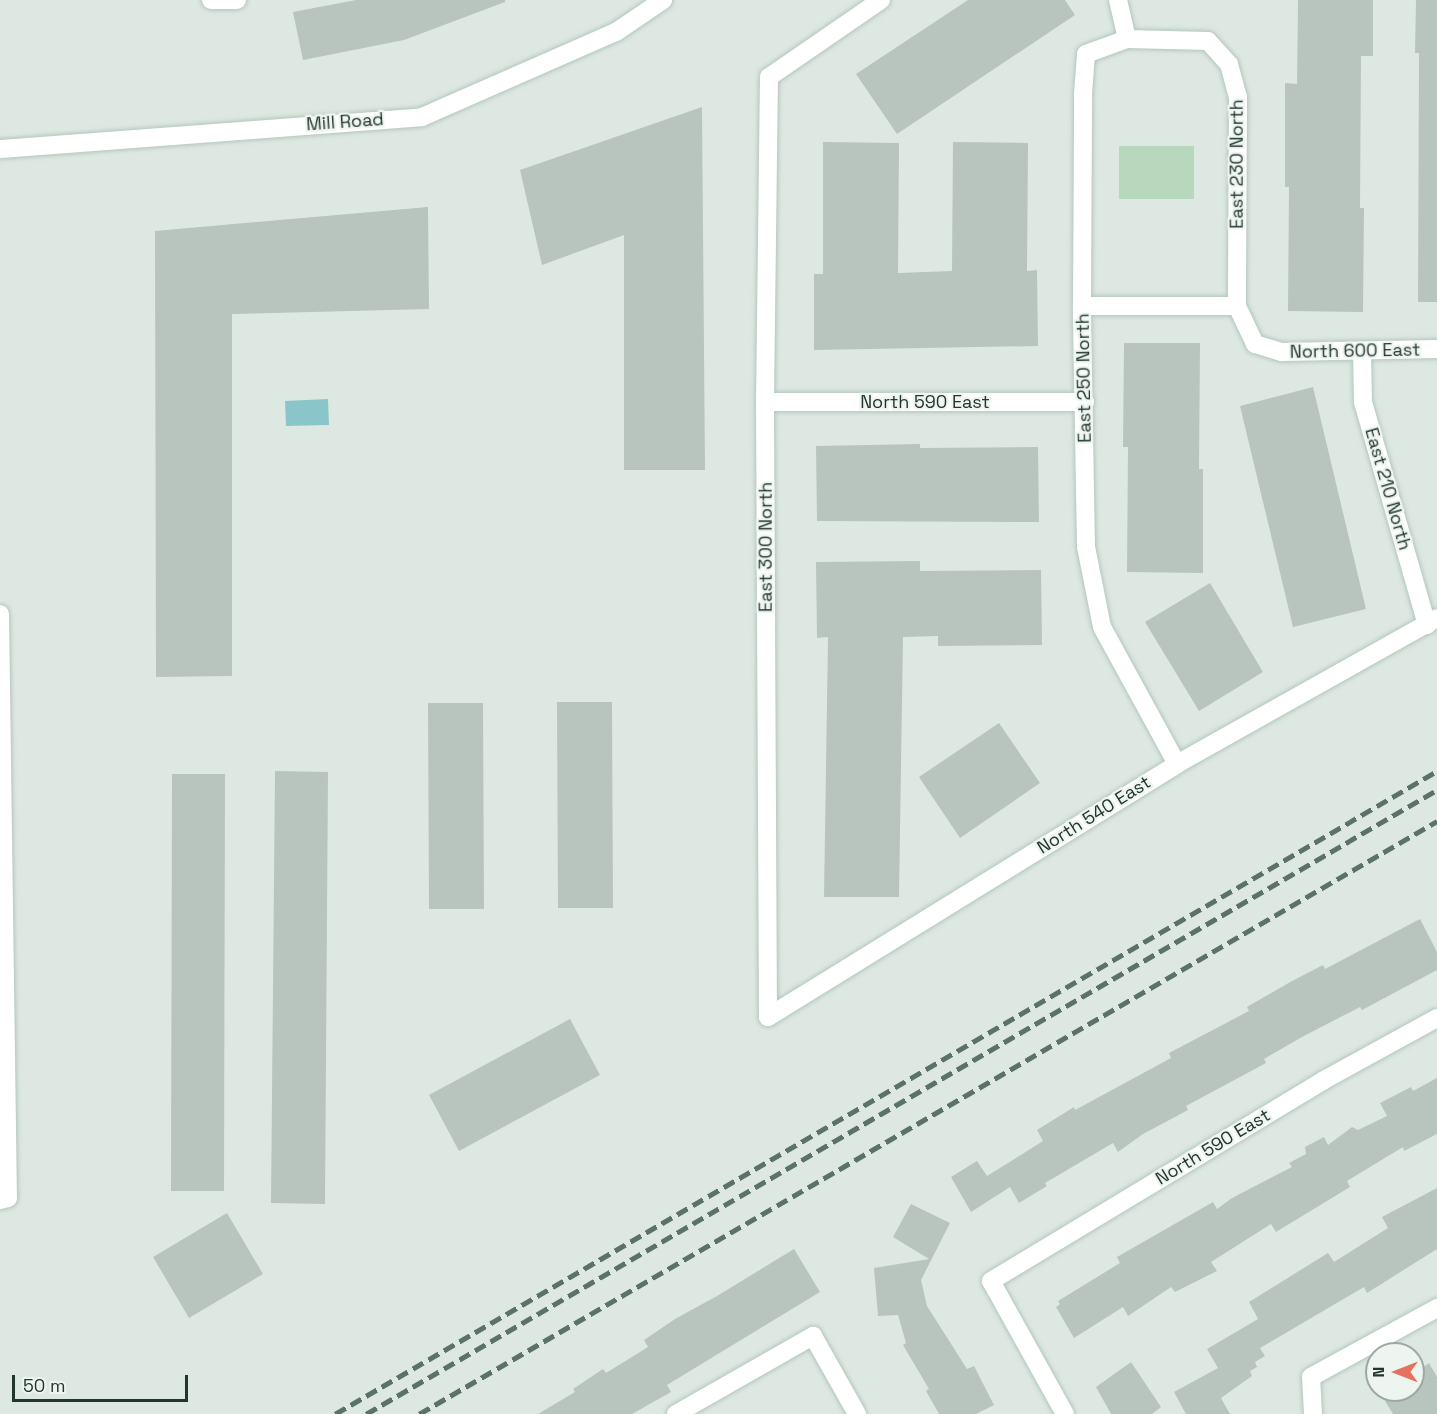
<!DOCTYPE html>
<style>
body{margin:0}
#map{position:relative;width:1437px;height:1414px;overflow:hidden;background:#dee8e2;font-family:"Space Grotesk",sans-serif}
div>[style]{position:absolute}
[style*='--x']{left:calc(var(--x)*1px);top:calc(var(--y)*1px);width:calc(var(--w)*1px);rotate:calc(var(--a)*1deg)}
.green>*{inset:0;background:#b8d8bd}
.water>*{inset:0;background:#8ac6c9}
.building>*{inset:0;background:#b7c5be}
.roads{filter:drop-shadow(0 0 2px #b2c7bd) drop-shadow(0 0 2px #b2c7bd)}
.street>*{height:18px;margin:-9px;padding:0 9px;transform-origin:9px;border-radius:9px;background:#fff}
.secondary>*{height:18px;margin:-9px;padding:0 9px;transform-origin:9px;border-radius:9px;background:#fff}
.rail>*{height:4.5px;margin-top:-2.25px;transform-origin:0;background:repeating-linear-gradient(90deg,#5b7269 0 12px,transparent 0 18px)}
span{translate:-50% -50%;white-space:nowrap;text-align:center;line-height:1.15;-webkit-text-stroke:4.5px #eef5f1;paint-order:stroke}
.street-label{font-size:18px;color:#21362e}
.north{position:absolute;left:1365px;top:1342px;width:60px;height:60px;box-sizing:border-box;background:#eef5f1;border:2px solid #9ca9a3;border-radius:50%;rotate:270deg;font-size:16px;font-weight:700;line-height:24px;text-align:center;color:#21362e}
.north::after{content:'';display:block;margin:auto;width:21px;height:27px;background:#e5715f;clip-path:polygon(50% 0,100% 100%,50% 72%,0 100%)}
.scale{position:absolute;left:12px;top:1375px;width:176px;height:27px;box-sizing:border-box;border:3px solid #21362e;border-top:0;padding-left:8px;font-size:18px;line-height:21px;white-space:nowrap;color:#21362e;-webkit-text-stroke:4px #eef5f1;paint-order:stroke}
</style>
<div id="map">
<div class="green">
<div style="clip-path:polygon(1119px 146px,1194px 146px,1194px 199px,1119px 199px)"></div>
</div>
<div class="water">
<div style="clip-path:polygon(328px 399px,329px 425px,286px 426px,285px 401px)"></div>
</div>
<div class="building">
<div style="clip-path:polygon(356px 0,505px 0,505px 2px,404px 40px,303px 60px,293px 12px)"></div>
<div style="clip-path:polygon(968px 0,1065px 0,1075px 15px,897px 134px,856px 74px)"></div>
<div style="clip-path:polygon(1298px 0,1373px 0,1373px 56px,1361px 56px,1360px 208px,1364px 208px,1363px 312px,1288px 311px,1289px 187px,1285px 187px,1285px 83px,1297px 84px)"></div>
<div style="clip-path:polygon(1416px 0,1437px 0,1437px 302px,1418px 302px,1419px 53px,1415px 53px)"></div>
<div style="clip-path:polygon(702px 107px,705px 470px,624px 470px,624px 235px,542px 265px,520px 170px)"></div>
<div style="clip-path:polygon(823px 142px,899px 143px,898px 273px,952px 271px,953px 142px,1028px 143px,1027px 271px,1037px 270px,1038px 346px,814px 350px,814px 274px,823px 274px)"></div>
<div style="clip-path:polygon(428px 207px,429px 309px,232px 314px,232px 676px,156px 677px,155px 231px)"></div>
<div style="clip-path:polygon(1124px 343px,1200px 343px,1199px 469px,1203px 469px,1203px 573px,1127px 572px,1128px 447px,1123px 447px)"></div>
<div style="clip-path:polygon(1313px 387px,1366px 609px,1293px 627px,1240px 406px)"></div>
<div style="clip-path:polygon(920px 444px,920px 448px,1038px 447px,1039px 522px,817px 521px,816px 446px)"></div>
<div style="clip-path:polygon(920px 561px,920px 571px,1041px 570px,1042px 645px,938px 646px,938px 636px,903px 637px,899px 897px,824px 897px,828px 637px,817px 638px,816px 562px)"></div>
<div style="clip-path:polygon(1210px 583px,1263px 672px,1199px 711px,1145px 622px)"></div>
<div style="clip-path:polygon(557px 702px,612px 702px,613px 908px,558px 908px)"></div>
<div style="clip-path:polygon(428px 703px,483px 703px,484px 909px,429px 909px)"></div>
<div style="clip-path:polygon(999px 723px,1040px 783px,960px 838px,919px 777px)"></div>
<div style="clip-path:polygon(275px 771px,328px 772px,325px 1204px,271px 1203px)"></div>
<div style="clip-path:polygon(172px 774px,225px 774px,224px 1191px,171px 1191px)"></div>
<div style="clip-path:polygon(1420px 919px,1437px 952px,1437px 970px,1362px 1010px,1360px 1007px,1302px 1037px,1264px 1059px,1266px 1063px,1186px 1106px,1188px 1110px,1143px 1134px,1118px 1152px,1113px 1143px,1045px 1183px,1047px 1186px,1019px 1203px,1010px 1187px,971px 1212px,951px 1177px,977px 1161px,987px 1176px,1043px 1141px,1037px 1130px,1074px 1107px,1075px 1110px,1171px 1058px,1169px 1053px,1249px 1011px,1247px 1007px,1292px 981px,1323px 965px,1325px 969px)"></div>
<div style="clip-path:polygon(570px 1019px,600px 1075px,459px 1151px,429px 1095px)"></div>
<div style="clip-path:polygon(1437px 1078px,1437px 1134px,1404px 1151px,1403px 1147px,1347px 1181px,1350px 1187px,1276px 1232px,1271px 1224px,1211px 1262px,1217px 1271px,1175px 1292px,1171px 1287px,1128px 1316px,1123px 1307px,1074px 1338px,1056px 1307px,1060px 1304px,1058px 1301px,1120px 1263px,1117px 1257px,1213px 1202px,1217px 1209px,1232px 1198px,1292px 1167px,1289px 1163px,1306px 1154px,1305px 1147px,1324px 1137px,1328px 1145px,1352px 1127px,1358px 1130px,1387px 1116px,1380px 1103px,1411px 1087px,1413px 1091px)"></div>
<div style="clip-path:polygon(1437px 1188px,1437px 1249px,1367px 1293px,1364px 1287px,1260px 1348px,1265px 1356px,1255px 1362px,1257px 1367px,1250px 1371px,1252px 1376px,1221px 1398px,1230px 1414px,1186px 1414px,1174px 1392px,1218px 1368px,1207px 1349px,1258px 1319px,1249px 1302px,1328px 1253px,1334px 1262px,1388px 1228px,1382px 1217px)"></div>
<div style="clip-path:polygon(911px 1204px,950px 1223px,921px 1280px,927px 1306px,967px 1369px,974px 1366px,994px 1405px,976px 1414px,939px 1414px,926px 1391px,929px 1389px,903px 1345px,906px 1343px,898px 1315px,878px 1316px,874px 1268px,929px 1259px,893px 1237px)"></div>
<div style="clip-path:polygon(227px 1213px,263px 1274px,189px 1318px,153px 1257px)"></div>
<div style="clip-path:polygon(794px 1249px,820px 1292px,667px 1385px,671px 1392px,632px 1414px,538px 1414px,575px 1392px,573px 1389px,603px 1369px,606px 1373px,648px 1347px,644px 1340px,675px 1319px,717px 1296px)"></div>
<div style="clip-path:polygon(1131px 1362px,1161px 1407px,1152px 1414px,1111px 1414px,1096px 1387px)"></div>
<div style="clip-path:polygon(1429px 1363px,1437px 1377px,1437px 1414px,1393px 1414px,1385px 1401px,1402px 1390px,1413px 1390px,1413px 1376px)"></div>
</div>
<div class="roads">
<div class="street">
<div style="--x:211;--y:0;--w:26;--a:0"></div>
<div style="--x:1118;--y:0;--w:40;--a:77"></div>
<div style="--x:1082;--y:306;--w:155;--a:0"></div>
<div style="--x:1237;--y:306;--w:42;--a:64.7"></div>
<div style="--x:1255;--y:344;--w:28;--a:17"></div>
<div style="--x:1282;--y:352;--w:155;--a:-1.1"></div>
<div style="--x:1362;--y:351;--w:51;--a:88.9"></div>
<div style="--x:1363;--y:402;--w:232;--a:74"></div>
<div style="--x:765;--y:402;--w:320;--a:0"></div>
<div style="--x:0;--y:614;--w:584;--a:89.22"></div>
<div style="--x:8;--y:1198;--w:8;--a:166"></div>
<div style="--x:1177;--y:764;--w:156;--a:-118.7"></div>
<div style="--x:1102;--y:627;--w:82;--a:-101.3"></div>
<div style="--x:1086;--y:547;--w:241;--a:-91"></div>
<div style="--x:1082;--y:306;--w:212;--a:-89.7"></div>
<div style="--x:1083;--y:94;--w:40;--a:-85.7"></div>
<div style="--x:1086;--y:54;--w:44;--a:-20.1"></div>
<div style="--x:1127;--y:39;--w:81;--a:1.4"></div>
<div style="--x:1208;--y:41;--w:31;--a:48"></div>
<div style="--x:1229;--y:64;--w:34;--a:75"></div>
<div style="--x:1238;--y:97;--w:209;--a:90.3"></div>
<div style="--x:768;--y:1017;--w:615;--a:-90.28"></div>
<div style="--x:765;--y:402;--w:325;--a:-89.3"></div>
<div style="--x:769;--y:77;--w:136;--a:-34.5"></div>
<div style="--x:768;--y:1017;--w:481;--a:-31.7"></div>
<div style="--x:1177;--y:764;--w:298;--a:-29.3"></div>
<div style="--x:676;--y:1414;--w:158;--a:-29.7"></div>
<div style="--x:813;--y:1336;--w:90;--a:60.6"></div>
<div style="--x:1065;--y:1414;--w:152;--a:-119.1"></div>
<div style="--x:991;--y:1281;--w:389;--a:-31.1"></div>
<div style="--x:1324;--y:1080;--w:129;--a:-28.8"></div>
<div style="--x:1313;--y:1414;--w:37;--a:-93"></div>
<div style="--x:1311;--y:1377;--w:144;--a:-28.7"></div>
</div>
<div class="secondary">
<div style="--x:0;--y:149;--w:423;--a:-4.3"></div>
<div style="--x:422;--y:117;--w:212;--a:-23.7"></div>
<div style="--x:616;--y:32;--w:57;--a:-34.2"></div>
</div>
</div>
<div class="rail">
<div style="--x:335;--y:1414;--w:1276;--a:-30.26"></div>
<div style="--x:366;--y:1414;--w:1240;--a:-30.23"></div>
<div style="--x:419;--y:1414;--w:1178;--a:-30.22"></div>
</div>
<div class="street-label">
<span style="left:345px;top:122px;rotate:-4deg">Mill Road</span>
<span style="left:1237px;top:164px;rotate:-90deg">East 230 North</span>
<span style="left:1355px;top:351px;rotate:-1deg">North 600 East</span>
<span style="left:1084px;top:378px;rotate:-91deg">East 250 North</span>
<span style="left:925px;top:402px">North 590 East</span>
<span style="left:1388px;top:489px;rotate:74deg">East 210 North</span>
<span style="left:766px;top:547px;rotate:-90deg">East 300 North</span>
<span style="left:1094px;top:815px;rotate:-32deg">North 540 East</span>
<span style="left:1213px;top:1147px;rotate:-31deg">North 590 East</span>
</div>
<div class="north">N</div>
<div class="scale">50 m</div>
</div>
